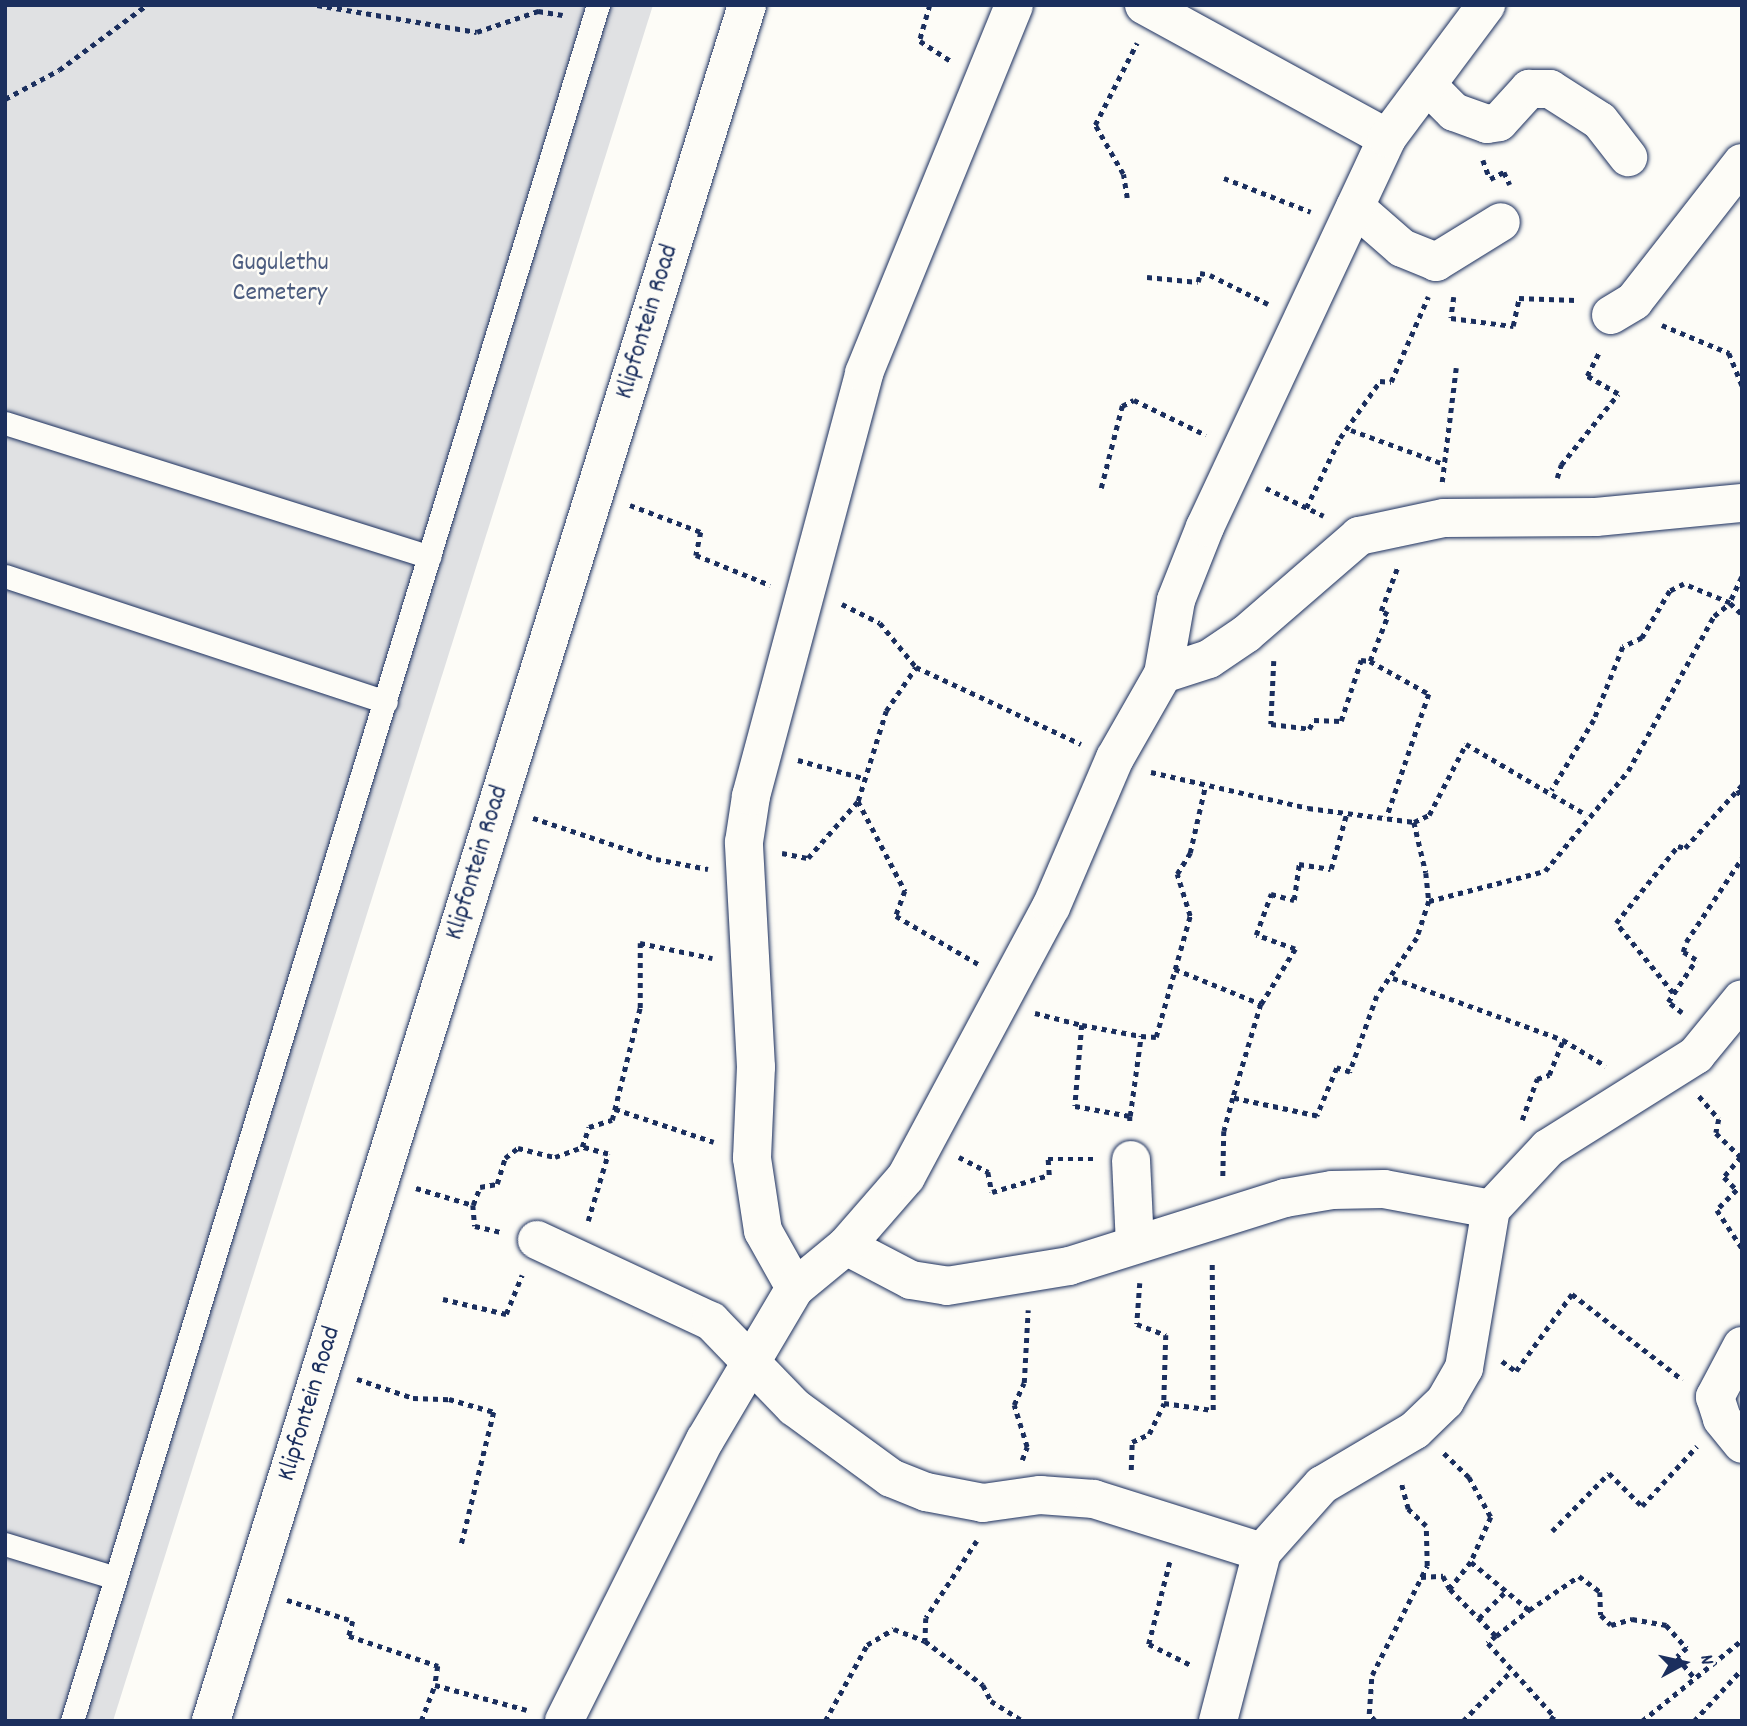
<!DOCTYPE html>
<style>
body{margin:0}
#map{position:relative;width:1747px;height:1726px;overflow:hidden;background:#fdfcf7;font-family:Dekko,sans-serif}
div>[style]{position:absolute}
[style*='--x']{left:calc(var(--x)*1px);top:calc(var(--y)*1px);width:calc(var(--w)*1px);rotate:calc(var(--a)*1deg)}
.green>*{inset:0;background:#e0e1e3}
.path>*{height:4.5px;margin-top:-2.25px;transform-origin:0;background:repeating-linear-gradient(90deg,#1b2f5e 0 5px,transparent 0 10px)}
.roads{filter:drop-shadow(0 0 2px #1b2f5e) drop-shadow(0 0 2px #1b2f5e)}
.service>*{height:23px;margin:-11.5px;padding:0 11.5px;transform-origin:11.5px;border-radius:11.5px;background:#fdfcf7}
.minor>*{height:38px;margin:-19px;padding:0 19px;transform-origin:19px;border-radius:19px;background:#fdfcf7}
.secondary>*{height:38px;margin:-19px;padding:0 19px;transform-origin:19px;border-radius:19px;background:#fdfcf7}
span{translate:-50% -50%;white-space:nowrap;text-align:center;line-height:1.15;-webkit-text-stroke:5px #fdfcf7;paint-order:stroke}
.park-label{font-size:26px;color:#4c5c7f}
.street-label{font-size:26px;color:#1b2f5e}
.frame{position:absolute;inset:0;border:7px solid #1b2f5e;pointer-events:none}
.north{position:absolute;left:1649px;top:1628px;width:70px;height:70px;-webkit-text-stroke:5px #fdfcf7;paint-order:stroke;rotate:82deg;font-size:19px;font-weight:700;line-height:28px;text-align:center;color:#1b2f5e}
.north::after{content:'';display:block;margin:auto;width:24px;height:32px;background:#1b2f5e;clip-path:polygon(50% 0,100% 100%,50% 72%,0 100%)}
</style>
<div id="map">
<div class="green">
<div style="clip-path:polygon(5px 5px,653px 5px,113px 1721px,5px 1721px)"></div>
</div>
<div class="path">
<div style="--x:317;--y:5;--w:162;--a:9.6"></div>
<div style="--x:477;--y:32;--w:65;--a:-19"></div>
<div style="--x:538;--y:11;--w:25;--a:9"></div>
<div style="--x:930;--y:5;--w:37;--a:106"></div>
<div style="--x:920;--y:41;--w:38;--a:33"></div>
<div style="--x:5;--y:99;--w:61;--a:-28.2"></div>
<div style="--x:59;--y:70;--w:109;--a:-36.5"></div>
<div style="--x:1483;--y:160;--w:20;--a:70"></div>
<div style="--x:1490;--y:179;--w:16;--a:-27"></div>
<div style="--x:1504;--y:172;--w:14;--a:65"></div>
<div style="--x:1224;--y:178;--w:93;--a:21.3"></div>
<div style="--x:1127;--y:198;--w:24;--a:-99"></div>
<div style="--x:1123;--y:174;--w:56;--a:-119.7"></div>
<div style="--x:1095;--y:125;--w:92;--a:-62.9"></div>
<div style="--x:1147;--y:277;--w:51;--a:5.6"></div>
<div style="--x:1198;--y:282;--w:9;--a:-77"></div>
<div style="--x:1200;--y:273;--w:10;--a:11"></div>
<div style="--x:1210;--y:275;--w:65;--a:26.6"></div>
<div style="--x:1454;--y:297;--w:21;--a:98"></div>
<div style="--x:1451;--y:318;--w:63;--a:7.4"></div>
<div style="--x:1513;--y:326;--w:29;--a:-78"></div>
<div style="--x:1519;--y:298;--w:57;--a:2"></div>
<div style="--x:1662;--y:325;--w:73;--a:22.7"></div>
<div style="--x:1729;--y:353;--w:35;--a:68"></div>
<div style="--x:1351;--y:430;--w:99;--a:20.1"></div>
<div style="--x:1557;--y:478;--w:14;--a:-73"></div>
<div style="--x:1561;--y:465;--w:91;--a:-51.2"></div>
<div style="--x:1618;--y:394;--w:36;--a:-150"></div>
<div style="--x:1587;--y:376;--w:28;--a:-63"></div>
<div style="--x:1442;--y:482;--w:115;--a:-83"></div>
<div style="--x:1101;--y:488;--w:85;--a:-75.6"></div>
<div style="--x:1122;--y:406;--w:13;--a:-27"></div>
<div style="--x:1134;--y:400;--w:80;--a:25.9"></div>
<div style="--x:1266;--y:488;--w:64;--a:25.8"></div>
<div style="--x:630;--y:505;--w:76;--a:20.8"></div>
<div style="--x:701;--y:532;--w:24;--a:102"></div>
<div style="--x:696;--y:555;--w:80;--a:22.1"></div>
<div style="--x:1306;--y:508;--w:78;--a:-64.1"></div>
<div style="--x:1340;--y:438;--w:70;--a:-54.9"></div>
<div style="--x:1380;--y:381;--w:11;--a:5"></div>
<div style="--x:1391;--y:382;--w:93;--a:-66.5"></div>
<div style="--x:1742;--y:577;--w:29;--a:115"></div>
<div style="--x:1730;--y:603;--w:16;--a:43"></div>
<div style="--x:842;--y:604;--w:42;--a:26.6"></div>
<div style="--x:880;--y:623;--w:57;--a:50.7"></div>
<div style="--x:916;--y:667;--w:182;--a:25"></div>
<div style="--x:1274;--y:661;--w:63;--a:92.7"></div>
<div style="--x:1271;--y:724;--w:38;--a:7"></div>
<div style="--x:1309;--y:729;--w:10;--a:-61"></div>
<div style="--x:1314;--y:720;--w:27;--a:2"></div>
<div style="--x:1341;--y:721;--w:64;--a:-71.8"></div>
<div style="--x:1361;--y:660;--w:9;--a:6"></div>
<div style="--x:1370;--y:661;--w:49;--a:-68.6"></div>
<div style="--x:1388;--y:615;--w:8;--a:-150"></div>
<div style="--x:1381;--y:611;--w:48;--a:-69.3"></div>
<div style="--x:1370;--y:661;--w:68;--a:29.2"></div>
<div style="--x:1429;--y:694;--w:130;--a:108.9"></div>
<div style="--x:798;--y:760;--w:67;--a:15.5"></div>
<div style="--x:1151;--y:772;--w:161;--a:12.9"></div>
<div style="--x:1308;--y:808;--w:107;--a:7.5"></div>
<div style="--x:1414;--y:822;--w:52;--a:76.8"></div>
<div style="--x:1426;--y:873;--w:28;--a:84"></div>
<div style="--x:1429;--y:901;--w:39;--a:108"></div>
<div style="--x:1417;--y:938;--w:70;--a:124.6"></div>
<div style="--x:1377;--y:996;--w:81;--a:109.6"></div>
<div style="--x:1350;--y:1072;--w:14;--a:-163"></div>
<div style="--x:1337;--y:1068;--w:52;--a:112.6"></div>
<div style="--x:1317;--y:1116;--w:86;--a:-167.9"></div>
<div style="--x:1233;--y:1098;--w:34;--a:105"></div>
<div style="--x:1224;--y:1131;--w:48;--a:91.2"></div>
<div style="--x:1738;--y:790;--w:10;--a:66"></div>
<div style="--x:858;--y:801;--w:94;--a:-72.7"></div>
<div style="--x:886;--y:711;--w:53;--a:-55.7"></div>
<div style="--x:533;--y:818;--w:130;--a:18.4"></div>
<div style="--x:656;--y:859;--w:53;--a:10.9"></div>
<div style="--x:1414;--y:822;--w:17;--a:-25"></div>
<div style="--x:1429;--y:815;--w:80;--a:-62.5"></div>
<div style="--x:1466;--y:744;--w:140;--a:30.4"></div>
<div style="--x:782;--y:853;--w:26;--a:11"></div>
<div style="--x:808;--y:858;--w:76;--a:-48.7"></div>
<div style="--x:858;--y:801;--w:102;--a:62.4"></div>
<div style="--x:905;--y:891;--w:27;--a:110"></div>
<div style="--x:896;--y:916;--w:95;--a:30.3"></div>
<div style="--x:1429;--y:901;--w:120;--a:-14.5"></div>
<div style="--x:1545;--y:871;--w:130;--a:-50.3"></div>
<div style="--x:1628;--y:771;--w:177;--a:-61"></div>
<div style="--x:1714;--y:616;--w:21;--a:-39"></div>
<div style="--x:1730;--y:603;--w:50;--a:-157.6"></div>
<div style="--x:1684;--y:584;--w:16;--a:153"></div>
<div style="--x:1670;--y:591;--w:55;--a:120.8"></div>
<div style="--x:1642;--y:638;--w:21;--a:155"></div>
<div style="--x:1623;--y:647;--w:79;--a:111.7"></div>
<div style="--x:1594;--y:720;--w:82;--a:121"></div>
<div style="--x:1175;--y:969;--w:93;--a:22.1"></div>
<div style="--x:1261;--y:1004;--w:98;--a:106.6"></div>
<div style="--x:1393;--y:978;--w:181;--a:20"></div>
<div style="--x:1673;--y:993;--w:90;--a:-129.2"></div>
<div style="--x:1616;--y:923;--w:99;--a:-51.2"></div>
<div style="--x:1678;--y:846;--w:7;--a:16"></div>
<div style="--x:1685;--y:848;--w:85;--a:-47.9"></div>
<div style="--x:1261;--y:1004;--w:65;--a:-58.3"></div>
<div style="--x:1295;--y:949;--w:41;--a:-160.3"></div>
<div style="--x:1256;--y:935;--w:44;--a:-69.9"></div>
<div style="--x:1271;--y:894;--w:24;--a:15"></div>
<div style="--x:1294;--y:900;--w:36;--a:-82"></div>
<div style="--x:1299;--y:864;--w:32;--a:9"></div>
<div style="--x:1331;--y:869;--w:59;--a:-74.3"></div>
<div style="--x:1035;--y:1013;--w:49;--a:14.3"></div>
<div style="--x:1082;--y:1025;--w:81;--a:94.9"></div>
<div style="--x:1075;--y:1106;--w:56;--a:10.3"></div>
<div style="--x:1130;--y:1116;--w:8;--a:90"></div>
<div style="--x:1682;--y:1013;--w:18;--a:-142"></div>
<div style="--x:1668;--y:1002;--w:50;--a:-56.3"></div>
<div style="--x:1696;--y:960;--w:15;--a:-148"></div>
<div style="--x:1683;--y:952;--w:10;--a:-73"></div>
<div style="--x:1686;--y:942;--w:101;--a:-56.3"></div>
<div style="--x:1082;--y:1025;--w:60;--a:10.6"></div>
<div style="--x:1699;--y:1096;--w:30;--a:49"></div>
<div style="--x:1719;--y:1119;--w:14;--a:102"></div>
<div style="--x:1716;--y:1133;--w:35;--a:44"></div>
<div style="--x:1741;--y:1157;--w:26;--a:130"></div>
<div style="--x:1724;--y:1177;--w:18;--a:45"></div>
<div style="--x:1737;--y:1190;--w:28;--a:135"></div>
<div style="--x:1717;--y:1210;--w:45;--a:56.7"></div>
<div style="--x:615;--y:1109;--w:104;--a:18.4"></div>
<div style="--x:1130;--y:1116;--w:81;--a:-82.2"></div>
<div style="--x:1141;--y:1036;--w:15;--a:4"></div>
<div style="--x:1156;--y:1037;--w:126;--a:-74.3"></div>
<div style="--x:1190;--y:916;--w:44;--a:-107.2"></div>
<div style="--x:1177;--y:874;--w:25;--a:-58"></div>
<div style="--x:1190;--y:853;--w:68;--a:-77.2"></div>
<div style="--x:1522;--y:1120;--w:44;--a:-69.9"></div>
<div style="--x:1537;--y:1079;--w:13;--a:-18"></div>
<div style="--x:1549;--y:1075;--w:38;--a:-68"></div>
<div style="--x:1563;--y:1040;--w:50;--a:31.2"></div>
<div style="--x:959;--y:1157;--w:33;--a:27"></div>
<div style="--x:988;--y:1172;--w:20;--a:79"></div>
<div style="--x:992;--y:1192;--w:59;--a:-16.6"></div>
<div style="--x:1049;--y:1175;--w:16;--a:-94"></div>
<div style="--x:1048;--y:1159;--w:47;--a:0"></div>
<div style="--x:416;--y:1188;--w:59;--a:16.6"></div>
<div style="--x:473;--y:1205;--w:21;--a:85"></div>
<div style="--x:475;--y:1226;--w:27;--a:13"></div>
<div style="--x:473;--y:1205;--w:19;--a:-69"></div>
<div style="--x:480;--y:1187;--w:17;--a:-10"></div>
<div style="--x:497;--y:1184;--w:27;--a:-73"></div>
<div style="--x:505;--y:1158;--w:16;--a:-38"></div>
<div style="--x:518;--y:1148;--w:38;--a:14"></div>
<div style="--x:555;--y:1157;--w:29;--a:-20"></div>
<div style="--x:588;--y:1221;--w:70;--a:-73.4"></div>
<div style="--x:608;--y:1154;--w:27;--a:-165"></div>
<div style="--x:582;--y:1147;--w:21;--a:-71"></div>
<div style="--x:589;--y:1127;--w:24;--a:-17"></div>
<div style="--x:612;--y:1120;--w:115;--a:-76"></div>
<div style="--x:640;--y:1008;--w:65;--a:-90"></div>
<div style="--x:640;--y:943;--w:74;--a:11.8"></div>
<div style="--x:1140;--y:1283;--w:41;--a:94.2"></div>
<div style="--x:1137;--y:1324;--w:31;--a:21"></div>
<div style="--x:1166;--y:1335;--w:68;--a:91.7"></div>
<div style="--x:1164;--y:1403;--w:49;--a:8.1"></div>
<div style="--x:1213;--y:1410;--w:148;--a:-90.4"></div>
<div style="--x:443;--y:1299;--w:65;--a:13.4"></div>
<div style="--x:506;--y:1314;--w:42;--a:-67.7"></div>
<div style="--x:1502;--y:1361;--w:17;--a:36"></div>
<div style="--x:1516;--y:1371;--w:95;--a:-54"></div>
<div style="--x:1572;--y:1294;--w:140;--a:37.8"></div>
<div style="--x:357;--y:1379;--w:59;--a:18.7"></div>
<div style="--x:413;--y:1398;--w:36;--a:2"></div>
<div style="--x:449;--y:1399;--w:47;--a:16.1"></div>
<div style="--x:494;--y:1412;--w:138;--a:103.8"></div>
<div style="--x:1444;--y:1453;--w:35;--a:44"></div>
<div style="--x:1469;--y:1477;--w:46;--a:61.2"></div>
<div style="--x:1491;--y:1517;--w:49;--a:114"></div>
<div style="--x:1471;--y:1562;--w:34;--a:128"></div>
<div style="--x:1450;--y:1589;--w:66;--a:45.6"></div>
<div style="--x:1496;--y:1636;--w:11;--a:139"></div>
<div style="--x:1488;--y:1643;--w:98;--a:47.9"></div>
<div style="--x:1554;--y:1716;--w:6;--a:121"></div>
<div style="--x:1022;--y:1460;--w:14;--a:-69"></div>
<div style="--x:1027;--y:1447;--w:44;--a:-107.2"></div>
<div style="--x:1014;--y:1405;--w:24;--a:-66"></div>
<div style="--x:1024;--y:1383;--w:73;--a:-86.9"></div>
<div style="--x:1131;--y:1470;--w:28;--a:-88"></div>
<div style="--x:1132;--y:1442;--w:19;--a:-25"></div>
<div style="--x:1149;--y:1434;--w:34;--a:-64"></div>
<div style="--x:1552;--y:1531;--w:81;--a:-45.5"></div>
<div style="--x:1609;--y:1473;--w:47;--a:45"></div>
<div style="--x:1642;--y:1506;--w:81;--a:-47.5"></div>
<div style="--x:977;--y:1541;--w:92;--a:123.5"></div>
<div style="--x:926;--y:1618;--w:23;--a:92"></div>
<div style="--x:925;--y:1641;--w:73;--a:37.2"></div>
<div style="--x:983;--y:1685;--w:18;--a:63"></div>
<div style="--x:991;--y:1701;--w:38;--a:32"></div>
<div style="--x:1170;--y:1562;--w:85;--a:104.4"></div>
<div style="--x:1149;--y:1644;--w:49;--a:26.6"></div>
<div style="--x:1471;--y:1562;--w:75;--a:39.6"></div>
<div style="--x:1529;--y:1610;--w:60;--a:-34.2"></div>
<div style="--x:1579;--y:1576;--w:26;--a:37"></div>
<div style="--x:1600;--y:1592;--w:23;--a:88"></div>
<div style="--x:1601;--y:1615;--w:14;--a:45"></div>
<div style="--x:1611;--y:1625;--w:22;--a:-16"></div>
<div style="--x:1632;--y:1619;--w:35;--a:10"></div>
<div style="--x:1666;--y:1625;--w:31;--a:48"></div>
<div style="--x:1687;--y:1648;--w:13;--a:138"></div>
<div style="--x:1677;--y:1657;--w:26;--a:50"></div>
<div style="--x:1421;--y:1577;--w:22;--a:-3"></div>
<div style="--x:1443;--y:1576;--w:15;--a:62"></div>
<div style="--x:287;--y:1600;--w:69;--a:17.7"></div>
<div style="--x:353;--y:1621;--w:16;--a:105"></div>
<div style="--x:349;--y:1636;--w:94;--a:18.6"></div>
<div style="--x:438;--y:1666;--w:19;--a:99"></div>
<div style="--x:435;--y:1685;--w:95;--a:15.2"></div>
<div style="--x:1479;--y:1618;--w:37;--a:-45"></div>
<div style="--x:1496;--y:1636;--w:42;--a:-38.2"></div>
<div style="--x:421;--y:1721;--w:39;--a:-69"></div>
<div style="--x:825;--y:1721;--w:87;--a:-61.1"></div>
<div style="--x:867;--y:1645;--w:31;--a:-31"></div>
<div style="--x:894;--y:1629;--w:33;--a:21"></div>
<div style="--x:1375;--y:1721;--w:9;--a:-131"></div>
<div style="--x:1369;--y:1714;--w:39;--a:-86"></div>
<div style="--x:1372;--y:1675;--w:122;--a:-63.2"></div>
<div style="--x:1427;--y:1566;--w:40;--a:-91.4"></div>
<div style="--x:1426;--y:1526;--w:25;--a:-137"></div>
<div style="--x:1408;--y:1509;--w:27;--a:-105"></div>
<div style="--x:1463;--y:1721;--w:69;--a:-46.2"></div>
<div style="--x:1642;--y:1721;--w:129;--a:-39"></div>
<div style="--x:1694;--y:1721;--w:71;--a:-47.3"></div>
</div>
<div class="roads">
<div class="service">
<div style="--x:5;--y:423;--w:445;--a:17.5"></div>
<div style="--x:5;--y:576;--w:401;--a:18.3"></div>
<div style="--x:5;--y:1544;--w:113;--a:17"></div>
<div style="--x:72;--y:1721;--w:1795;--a:-72.96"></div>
</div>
<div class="minor">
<div style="--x:1144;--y:5;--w:277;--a:28.7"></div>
<div style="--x:1427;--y:85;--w:38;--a:45"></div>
<div style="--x:1454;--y:112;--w:35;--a:20"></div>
<div style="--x:1487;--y:124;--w:12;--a:-9"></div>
<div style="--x:1499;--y:122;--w:45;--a:-47.7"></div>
<div style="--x:1529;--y:89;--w:21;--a:0"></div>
<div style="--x:1550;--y:89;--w:59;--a:32.6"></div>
<div style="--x:1600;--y:121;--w:46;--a:52.1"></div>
<div style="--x:1355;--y:207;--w:62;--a:41.1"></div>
<div style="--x:1402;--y:248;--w:37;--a:22"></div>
<div style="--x:1436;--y:262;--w:76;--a:-31.6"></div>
<div style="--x:1611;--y:315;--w:27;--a:-31"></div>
<div style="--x:1634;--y:301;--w:175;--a:-52"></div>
<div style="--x:1163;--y:674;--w:48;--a:-18.1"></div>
<div style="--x:1209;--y:659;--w:45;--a:-34"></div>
<div style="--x:1246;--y:634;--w:150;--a:-40.9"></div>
<div style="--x:1359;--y:536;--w:87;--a:-12"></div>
<div style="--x:1444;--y:518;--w:152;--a:-0.4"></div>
<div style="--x:1596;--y:517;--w:147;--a:-5.5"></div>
<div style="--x:1131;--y:1160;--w:84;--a:87.3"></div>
<div style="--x:537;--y:1240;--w:192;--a:25"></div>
<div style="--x:711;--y:1321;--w:120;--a:46"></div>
<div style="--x:794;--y:1407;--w:120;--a:36.2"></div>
<div style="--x:891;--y:1478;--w:38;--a:22"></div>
<div style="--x:926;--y:1492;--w:58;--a:10.9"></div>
<div style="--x:983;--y:1503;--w:58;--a:-8"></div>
<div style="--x:1040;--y:1495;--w:54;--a:4.2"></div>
<div style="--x:1094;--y:1499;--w:176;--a:17.5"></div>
<div style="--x:846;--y:1246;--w:73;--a:27.6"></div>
<div style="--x:911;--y:1280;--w:36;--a:9"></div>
<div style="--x:947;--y:1286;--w:124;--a:-9.3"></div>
<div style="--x:1069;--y:1266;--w:226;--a:-17.5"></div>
<div style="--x:1285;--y:1198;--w:48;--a:-9.7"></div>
<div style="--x:1332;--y:1190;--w:52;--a:-1.1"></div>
<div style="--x:1384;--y:1189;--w:109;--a:10.6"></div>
<div style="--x:795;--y:1288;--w:65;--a:-119.3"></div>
<div style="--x:763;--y:1231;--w:74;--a:-98.6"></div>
<div style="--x:752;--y:1158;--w:91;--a:-87.5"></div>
<div style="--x:756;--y:1067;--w:225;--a:-93.1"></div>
<div style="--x:744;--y:842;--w:47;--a:-81.3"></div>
<div style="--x:751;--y:796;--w:438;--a:-75"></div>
<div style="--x:864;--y:373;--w:397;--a:-67.8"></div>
<div style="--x:1742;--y:1346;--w:58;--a:117.9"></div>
<div style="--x:1715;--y:1397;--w:23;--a:72"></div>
<div style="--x:1722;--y:1419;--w:32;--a:51"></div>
<div style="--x:564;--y:1721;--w:314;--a:-63.4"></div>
<div style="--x:705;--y:1440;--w:177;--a:-59.4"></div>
<div style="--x:795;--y:1288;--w:66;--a:-39.5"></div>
<div style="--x:846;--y:1246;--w:91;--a:-49"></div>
<div style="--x:906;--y:1177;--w:306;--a:-61.8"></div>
<div style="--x:1051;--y:907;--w:162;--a:-66.8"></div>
<div style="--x:1115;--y:758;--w:97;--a:-60.3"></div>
<div style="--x:1163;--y:674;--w:75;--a:-80"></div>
<div style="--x:1176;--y:600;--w:79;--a:-68.3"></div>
<div style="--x:1205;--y:527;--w:429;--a:-64.9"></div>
<div style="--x:1387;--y:138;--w:166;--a:-53.3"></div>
<div style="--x:1218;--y:1721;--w:175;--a:-75.4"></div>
<div style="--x:1262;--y:1552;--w:90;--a:-48.2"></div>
<div style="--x:1322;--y:1485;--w:108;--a:-30.6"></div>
<div style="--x:1415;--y:1430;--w:42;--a:-44"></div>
<div style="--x:1445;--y:1401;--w:38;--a:-60"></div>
<div style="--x:1464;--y:1368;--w:161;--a:-80.4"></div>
<div style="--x:1491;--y:1209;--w:83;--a:-46.9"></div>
<div style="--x:1548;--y:1148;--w:175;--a:-32.1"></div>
<div style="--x:1696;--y:1055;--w:72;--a:-50.6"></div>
</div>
<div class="secondary">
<div style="--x:211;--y:1721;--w:1798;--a:-72.65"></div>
</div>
</div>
<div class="park-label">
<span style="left:280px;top:279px">Gugulethu<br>Cemetery</span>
</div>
<div class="street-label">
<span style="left:648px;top:322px;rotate:-73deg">Klipfontein Road</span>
<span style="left:478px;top:863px;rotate:-73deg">Klipfontein Road</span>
<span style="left:310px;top:1404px;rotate:-73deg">Klipfontein Road</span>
</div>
<div class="frame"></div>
<div class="north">N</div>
</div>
